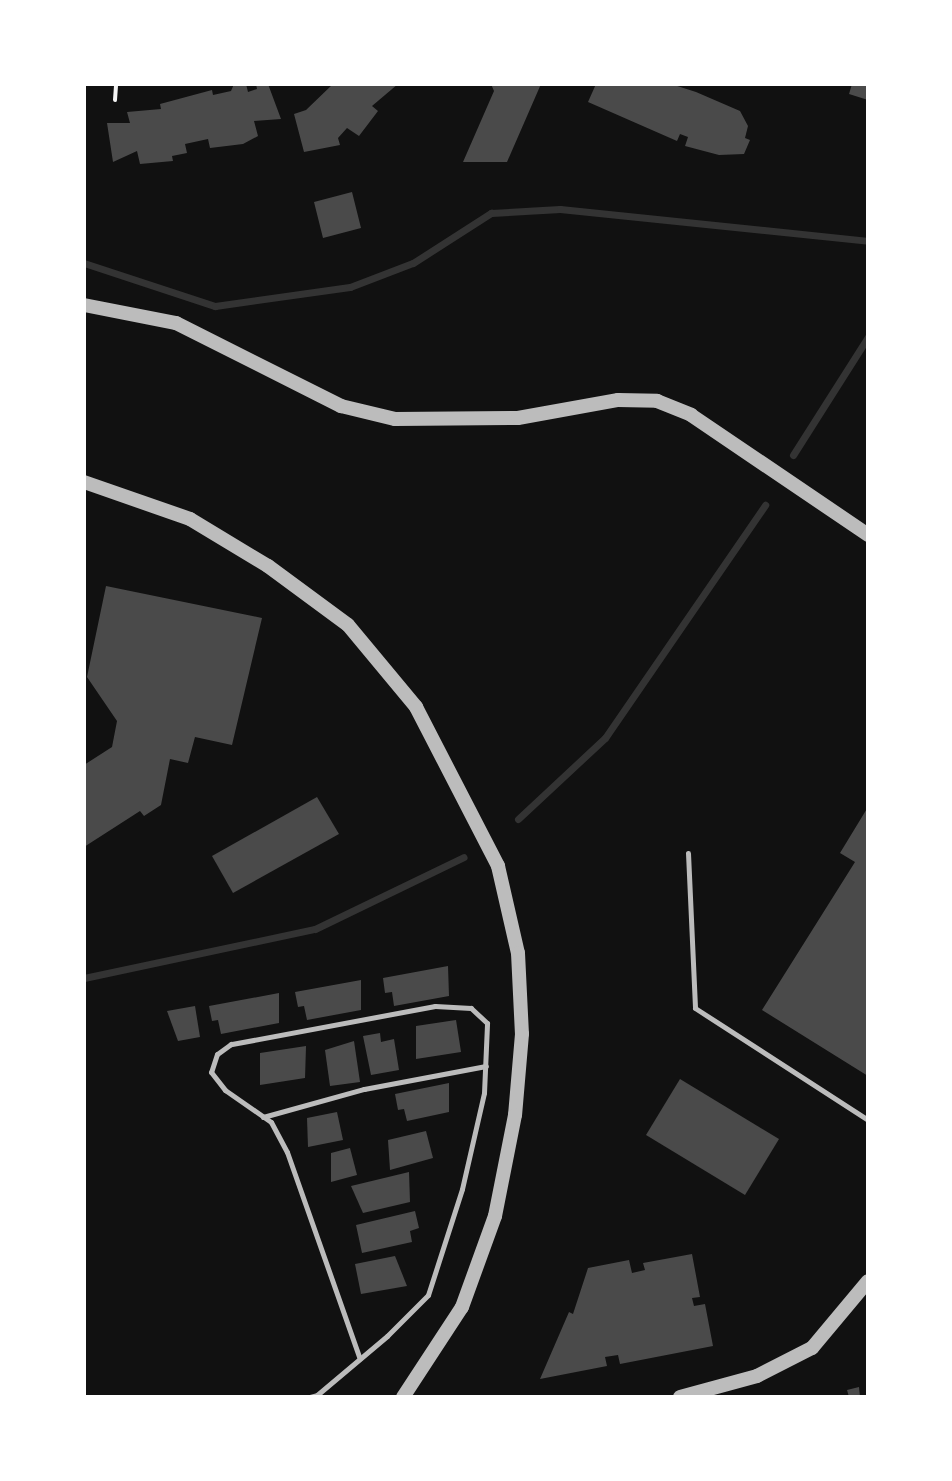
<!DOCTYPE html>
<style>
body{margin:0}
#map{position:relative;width:952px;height:1481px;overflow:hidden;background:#111;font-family:"Times New Roman",serif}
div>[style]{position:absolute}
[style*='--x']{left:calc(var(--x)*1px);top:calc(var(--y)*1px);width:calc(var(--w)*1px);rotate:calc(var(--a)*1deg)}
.stream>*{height:7px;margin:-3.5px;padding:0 3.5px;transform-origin:3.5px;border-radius:3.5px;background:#333}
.building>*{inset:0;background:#4a4a4a}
.path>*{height:4px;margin:-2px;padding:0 2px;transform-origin:2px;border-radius:2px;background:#f5f5f5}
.service>*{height:5px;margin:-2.5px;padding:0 2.5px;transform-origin:2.5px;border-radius:2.5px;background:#bcbcbc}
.tertiary>*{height:14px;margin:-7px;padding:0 7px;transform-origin:7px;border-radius:7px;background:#bcbcbc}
span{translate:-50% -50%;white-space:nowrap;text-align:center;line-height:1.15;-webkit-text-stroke:6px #fff;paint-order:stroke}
.frame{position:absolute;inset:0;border:86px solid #fff;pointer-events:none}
</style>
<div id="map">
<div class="stream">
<div style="--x:84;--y:263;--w:138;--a:18.2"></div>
<div style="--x:215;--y:306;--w:136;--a:-8"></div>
<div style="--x:350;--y:287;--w:67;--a:-20.9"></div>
<div style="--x:413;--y:263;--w:93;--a:-32.7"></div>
<div style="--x:491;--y:213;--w:69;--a:-3.3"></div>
<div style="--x:560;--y:209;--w:310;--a:5.9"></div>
<div style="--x:793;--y:455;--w:140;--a:-57.6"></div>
<div style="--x:518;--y:819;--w:119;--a:-43"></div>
<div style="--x:605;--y:738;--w:283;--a:-55.5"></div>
<div style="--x:84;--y:978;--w:236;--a:-12"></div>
<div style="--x:315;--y:929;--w:165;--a:-25.8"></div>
</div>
<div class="building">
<div style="clip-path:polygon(234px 84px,246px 84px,248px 92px,257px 89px,256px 84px,268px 84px,281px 119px,254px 121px,258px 136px,243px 144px,210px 148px,208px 139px,185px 144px,187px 153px,172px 156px,173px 161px,140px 164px,137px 151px,113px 162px,107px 123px,130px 123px,127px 112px,161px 109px,160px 104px,212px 90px,213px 95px,231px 91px)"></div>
<div style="clip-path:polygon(333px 84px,398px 84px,372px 106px,378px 111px,359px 136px,347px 128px,338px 138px,340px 145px,304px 152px,294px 114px,306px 110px)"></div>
<div style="clip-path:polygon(491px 84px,541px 84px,507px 162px,463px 162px,494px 91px)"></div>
<div style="clip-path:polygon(596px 84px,671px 84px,696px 92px,740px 111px,748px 126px,745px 138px,750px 140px,744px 154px,719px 155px,685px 146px,688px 137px,680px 134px,677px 141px,588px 102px)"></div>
<div style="clip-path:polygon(852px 84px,868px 84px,868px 100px,849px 94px)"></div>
<div style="clip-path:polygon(352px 192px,361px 228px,323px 238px,314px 202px)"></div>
<div style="clip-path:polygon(106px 586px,262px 618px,232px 745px,195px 737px,188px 763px,170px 759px,161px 805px,144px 816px,140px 811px,84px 847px,84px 765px,112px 747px,117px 721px,87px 677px)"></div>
<div style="clip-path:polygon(317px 797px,339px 834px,233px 893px,212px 856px)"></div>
<div style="clip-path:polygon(868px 807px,868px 1076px,762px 1010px,855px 862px,840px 853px)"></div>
<div style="clip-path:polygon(448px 966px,449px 996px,394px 1006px,392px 992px,385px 993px,383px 978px)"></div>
<div style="clip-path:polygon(361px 980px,361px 1010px,307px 1020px,304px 1006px,298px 1007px,295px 992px)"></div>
<div style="clip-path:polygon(279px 993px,279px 1023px,221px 1034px,218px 1020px,212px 1021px,209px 1006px)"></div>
<div style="clip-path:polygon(195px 1006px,200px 1037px,178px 1041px,167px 1011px)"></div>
<div style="clip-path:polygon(456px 1020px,461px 1052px,416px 1059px,416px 1026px)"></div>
<div style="clip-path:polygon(380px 1033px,381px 1042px,394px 1039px,399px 1070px,371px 1075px,363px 1036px)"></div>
<div style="clip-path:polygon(354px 1041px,360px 1082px,330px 1086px,325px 1050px)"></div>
<div style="clip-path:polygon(306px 1046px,305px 1078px,260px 1085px,260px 1053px)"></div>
<div style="clip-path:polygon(680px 1079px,779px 1139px,745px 1195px,646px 1135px)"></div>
<div style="clip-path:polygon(449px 1083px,449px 1112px,407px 1121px,404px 1109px,398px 1110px,395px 1094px)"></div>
<div style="clip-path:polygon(337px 1112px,343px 1140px,308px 1147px,307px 1118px)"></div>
<div style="clip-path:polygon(426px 1131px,433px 1158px,390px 1170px,388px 1140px)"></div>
<div style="clip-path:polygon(350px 1148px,357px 1175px,331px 1182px,331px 1153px)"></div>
<div style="clip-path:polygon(409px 1172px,410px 1202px,363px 1213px,351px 1186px)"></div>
<div style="clip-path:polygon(415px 1211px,419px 1228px,410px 1231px,412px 1242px,362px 1253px,356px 1225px)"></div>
<div style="clip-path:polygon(692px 1254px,700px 1297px,692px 1298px,694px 1306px,705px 1304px,713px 1346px,620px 1364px,618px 1355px,605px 1357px,607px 1366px,540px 1379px,569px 1312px,573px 1314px,588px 1268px,629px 1260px,632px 1273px,645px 1270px,643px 1263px)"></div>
<div style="clip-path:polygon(395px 1256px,407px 1286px,361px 1294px,355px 1264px)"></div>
<div style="clip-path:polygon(859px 1387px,860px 1397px,849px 1397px,847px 1390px)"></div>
</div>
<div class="path">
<div style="--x:115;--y:100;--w:16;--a:-86"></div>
</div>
<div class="service">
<div style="--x:688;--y:853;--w:155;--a:87.4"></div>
<div style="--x:695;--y:1008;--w:206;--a:32.9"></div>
<div style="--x:263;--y:1117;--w:105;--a:-15.5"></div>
<div style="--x:364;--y:1089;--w:124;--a:-10.7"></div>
<div style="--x:310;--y:1397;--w:7;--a:-16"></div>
<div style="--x:317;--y:1395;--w:92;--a:-40.1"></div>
<div style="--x:387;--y:1336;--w:58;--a:-45"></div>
<div style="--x:428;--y:1295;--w:111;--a:-72.2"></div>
<div style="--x:462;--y:1189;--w:98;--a:-77.1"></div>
<div style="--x:484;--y:1093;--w:70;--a:-87.5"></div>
<div style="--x:487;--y:1023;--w:22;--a:-137"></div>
<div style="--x:471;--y:1008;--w:36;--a:-177"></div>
<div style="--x:435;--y:1006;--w:208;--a:169.4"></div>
<div style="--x:231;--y:1044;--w:17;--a:144"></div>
<div style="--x:217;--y:1054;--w:19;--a:108"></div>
<div style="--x:211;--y:1072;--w:23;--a:52"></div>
<div style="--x:225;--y:1090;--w:56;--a:34.8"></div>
<div style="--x:271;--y:1122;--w:34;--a:62"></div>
<div style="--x:287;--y:1152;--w:219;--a:70.6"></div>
</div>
<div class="tertiary">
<div style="--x:84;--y:305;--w:94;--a:11.1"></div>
<div style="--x:176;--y:323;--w:185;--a:26.7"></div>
<div style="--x:341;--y:406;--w:56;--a:13.5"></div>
<div style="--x:395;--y:419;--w:123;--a:-0.5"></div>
<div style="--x:518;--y:418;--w:102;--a:-10.2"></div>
<div style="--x:618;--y:400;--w:39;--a:1"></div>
<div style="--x:657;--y:401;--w:37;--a:22"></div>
<div style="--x:691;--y:415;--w:214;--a:34.1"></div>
<div style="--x:84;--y:482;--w:112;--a:19.2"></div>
<div style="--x:190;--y:519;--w:91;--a:31.1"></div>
<div style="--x:268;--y:566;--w:99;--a:36.4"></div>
<div style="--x:348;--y:625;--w:107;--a:50.3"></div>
<div style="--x:416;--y:707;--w:179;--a:62.7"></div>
<div style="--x:498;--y:866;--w:89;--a:77.1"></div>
<div style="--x:518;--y:953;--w:81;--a:87.2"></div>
<div style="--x:522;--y:1034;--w:81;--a:94.9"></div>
<div style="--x:515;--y:1115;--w:103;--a:101.2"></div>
<div style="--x:495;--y:1216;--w:97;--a:109.9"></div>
<div style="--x:462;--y:1307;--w:108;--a:123.2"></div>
<div style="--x:680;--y:1397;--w:80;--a:-15.3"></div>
<div style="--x:757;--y:1376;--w:62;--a:-27"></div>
<div style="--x:812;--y:1348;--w:87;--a:-50.1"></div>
</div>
<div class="frame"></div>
</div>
